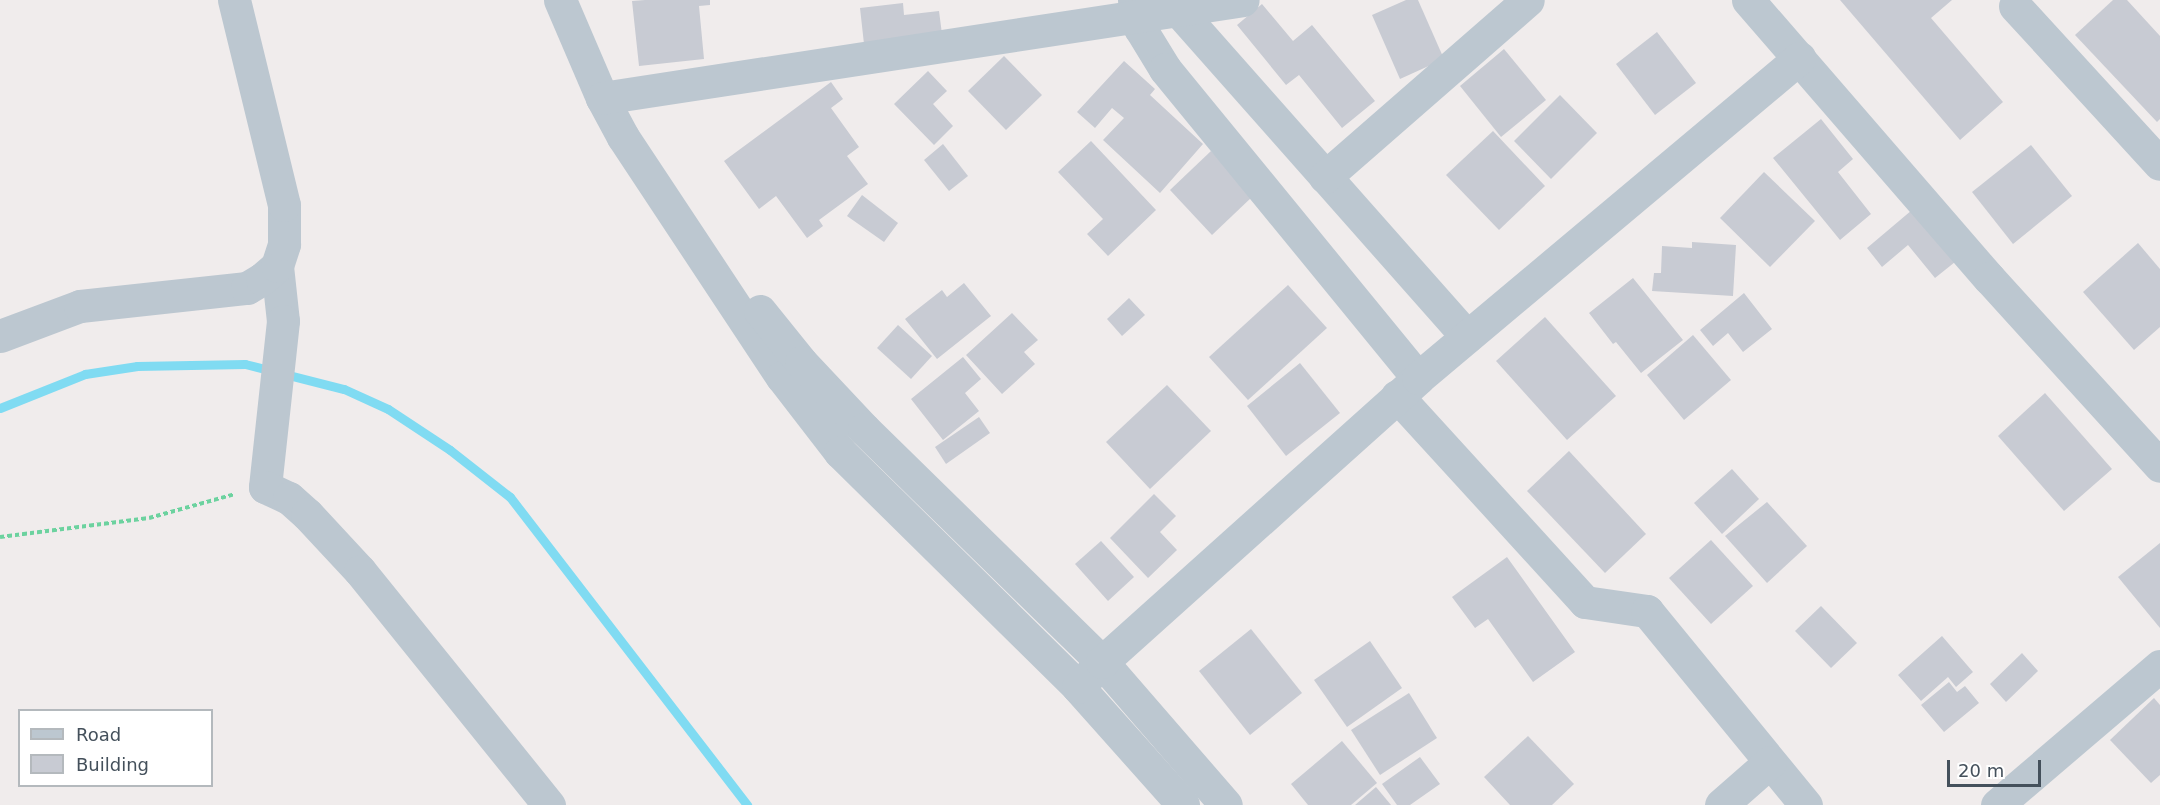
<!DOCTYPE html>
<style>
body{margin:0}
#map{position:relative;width:2160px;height:805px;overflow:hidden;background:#f0ecec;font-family:"DejaVu Sans",sans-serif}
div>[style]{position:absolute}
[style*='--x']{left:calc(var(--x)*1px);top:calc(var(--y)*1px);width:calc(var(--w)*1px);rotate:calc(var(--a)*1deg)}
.stream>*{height:9px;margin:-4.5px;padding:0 4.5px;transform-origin:4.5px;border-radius:4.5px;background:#80dbf2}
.building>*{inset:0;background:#c8cbd3}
.path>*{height:4px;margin-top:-2px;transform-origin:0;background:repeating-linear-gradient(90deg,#6cd29f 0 4.5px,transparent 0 7.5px)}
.minor>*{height:33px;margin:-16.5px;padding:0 16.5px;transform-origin:16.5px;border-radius:16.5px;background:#bcc7d0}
span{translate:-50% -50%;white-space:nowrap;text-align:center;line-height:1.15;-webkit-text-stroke:4.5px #fff;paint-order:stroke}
.legend{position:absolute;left:18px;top:709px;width:195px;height:78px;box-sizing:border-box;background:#fff;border:2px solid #b4b9bd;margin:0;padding:8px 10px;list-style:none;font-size:18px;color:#44505b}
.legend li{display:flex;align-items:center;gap:12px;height:30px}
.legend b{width:30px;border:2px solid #b4b9bd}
.scale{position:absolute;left:1947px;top:760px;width:94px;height:27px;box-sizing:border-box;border:3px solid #44505b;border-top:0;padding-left:8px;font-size:18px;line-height:21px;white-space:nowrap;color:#44505b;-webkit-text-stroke:4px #fff;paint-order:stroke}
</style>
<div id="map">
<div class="stream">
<div style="--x:0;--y:408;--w:92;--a:-21.8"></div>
<div style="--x:85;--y:374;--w:53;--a:-8.7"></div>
<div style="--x:137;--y:366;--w:108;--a:-1.1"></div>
<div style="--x:245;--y:364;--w:102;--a:14.2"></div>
<div style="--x:344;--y:389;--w:48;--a:24.4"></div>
<div style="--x:388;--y:409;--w:74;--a:33.5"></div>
<div style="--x:450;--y:450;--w:76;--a:38.1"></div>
<div style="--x:510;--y:497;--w:389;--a:52.4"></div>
</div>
<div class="building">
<div style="clip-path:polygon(645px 0,710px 0,710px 5px,699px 6px,704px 59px,639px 66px,632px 1px)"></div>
<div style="clip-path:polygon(1406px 0,1418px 0,1444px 59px,1400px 79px,1372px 15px)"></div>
<div style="clip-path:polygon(1840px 0,1952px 0,1931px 18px,2003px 102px,1960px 140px)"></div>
<div style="clip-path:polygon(2113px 0,2127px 0,2160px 36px,2160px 119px,2157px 122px,2075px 35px)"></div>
<div style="clip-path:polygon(903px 3px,904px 15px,939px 11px,942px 34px,864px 44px,860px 8px)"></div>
<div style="clip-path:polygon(1262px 4px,1293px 41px,1312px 25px,1375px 101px,1342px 128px,1299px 75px,1286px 85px,1237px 25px)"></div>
<div style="clip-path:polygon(1657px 32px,1696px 83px,1655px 115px,1616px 64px)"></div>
<div style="clip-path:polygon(1504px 49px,1546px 100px,1501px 137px,1460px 86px)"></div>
<div style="clip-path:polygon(1004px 56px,1042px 95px,1006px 130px,968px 91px)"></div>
<div style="clip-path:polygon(1124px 61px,1155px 89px,1150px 95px,1203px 144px,1160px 193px,1103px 140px,1124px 118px,1112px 108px,1095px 128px,1077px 112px)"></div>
<div style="clip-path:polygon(928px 71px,947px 91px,933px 104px,953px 126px,934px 145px,894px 104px)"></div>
<div style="clip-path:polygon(831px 82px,843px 99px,831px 108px,859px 147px,847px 156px,868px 184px,819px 220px,823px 226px,807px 238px,776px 196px,759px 209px,724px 161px)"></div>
<div style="clip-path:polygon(1560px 95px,1597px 133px,1551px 179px,1514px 141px)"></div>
<div style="clip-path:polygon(1821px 119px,1853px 159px,1838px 172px,1871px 214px,1840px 240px,1773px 158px)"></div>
<div style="clip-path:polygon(1493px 131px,1545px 186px,1499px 230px,1446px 175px)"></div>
<div style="clip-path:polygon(1091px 141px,1156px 210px,1108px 256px,1087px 234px,1103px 219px,1058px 172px)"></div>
<div style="clip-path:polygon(943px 144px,968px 176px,949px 191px,924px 160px)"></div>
<div style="clip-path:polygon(2031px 145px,2072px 196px,2013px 244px,1972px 192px)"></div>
<div style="clip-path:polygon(1211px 151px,1253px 196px,1212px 235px,1170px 190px)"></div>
<div style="clip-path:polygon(1764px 172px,1815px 221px,1770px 267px,1720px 218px)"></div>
<div style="clip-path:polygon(862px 195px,898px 223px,884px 242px,847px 216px)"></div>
<div style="clip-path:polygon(1912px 210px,1955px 262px,1935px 278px,1908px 245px,1882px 267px,1867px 248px)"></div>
<div style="clip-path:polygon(1692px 242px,1736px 245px,1733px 296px,1652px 291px,1654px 273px,1661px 273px,1662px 246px,1692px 248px)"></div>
<div style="clip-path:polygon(2138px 243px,2160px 269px,2160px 327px,2134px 350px,2083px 292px)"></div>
<div style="clip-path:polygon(1633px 278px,1683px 340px,1641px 373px,1616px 342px,1613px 344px,1589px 313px)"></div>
<div style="clip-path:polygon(964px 283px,991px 316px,937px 359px,905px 319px,942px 290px,947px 297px)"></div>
<div style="clip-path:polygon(1288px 285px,1327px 328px,1248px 400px,1209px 357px)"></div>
<div style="clip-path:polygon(1744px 293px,1772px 329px,1743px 352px,1728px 333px,1713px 346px,1700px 330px)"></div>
<div style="clip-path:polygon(1129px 298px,1145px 315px,1122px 336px,1107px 319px)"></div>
<div style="clip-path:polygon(1012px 313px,1038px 340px,1024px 352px,1035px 364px,1002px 394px,966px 355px)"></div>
<div style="clip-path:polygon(1545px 317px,1616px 396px,1567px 440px,1496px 361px)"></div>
<div style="clip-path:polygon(898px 325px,932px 356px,911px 379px,877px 348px)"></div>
<div style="clip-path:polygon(1693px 335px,1731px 380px,1684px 420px,1647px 375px)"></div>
<div style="clip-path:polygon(963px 357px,981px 379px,965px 393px,979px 411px,943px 440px,911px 399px)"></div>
<div style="clip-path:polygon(1300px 363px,1340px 413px,1286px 456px,1247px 406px)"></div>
<div style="clip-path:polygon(1167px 385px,1211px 431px,1150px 489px,1106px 442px)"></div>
<div style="clip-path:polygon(2045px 393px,2112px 469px,2064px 511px,1998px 436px)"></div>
<div style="clip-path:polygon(979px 417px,990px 433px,946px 464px,935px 447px)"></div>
<div style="clip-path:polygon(1569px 451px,1646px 534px,1605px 573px,1527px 491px)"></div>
<div style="clip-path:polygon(1732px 469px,1759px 499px,1722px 534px,1694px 503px)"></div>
<div style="clip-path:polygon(1154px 494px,1176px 516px,1160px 532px,1177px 550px,1148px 578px,1110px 538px)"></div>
<div style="clip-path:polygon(1767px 502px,1807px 546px,1767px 583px,1725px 536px)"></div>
<div style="clip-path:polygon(1711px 540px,1753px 586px,1711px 624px,1669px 578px)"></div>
<div style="clip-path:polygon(1101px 541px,1134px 577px,1108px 601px,1075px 564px)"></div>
<div style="clip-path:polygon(2160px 543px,2160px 628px,2118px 577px)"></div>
<div style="clip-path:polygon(1507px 557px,1575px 652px,1533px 682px,1488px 619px,1475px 628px,1452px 597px)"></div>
<div style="clip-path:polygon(1821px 606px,1857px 643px,1831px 668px,1795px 631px)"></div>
<div style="clip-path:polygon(1251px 629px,1302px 693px,1250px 735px,1199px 671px)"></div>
<div style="clip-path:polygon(1942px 636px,1973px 672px,1956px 687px,1948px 677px,1921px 701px,1898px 675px)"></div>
<div style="clip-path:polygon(1370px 641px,1402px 688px,1347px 727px,1314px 680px)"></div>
<div style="clip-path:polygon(2022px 653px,2038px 671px,2006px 702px,1990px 684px)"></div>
<div style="clip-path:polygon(1949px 682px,1957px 692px,1965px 686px,1979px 703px,1944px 732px,1921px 705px)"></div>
<div style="clip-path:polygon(1409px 693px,1437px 738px,1380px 775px,1351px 730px)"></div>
<div style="clip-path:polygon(2154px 698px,2160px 705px,2160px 775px,2151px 783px,2110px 740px)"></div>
<div style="clip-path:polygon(1528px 736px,1574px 784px,1552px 805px,1510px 805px,1484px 777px)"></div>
<div style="clip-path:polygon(1342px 741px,1377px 783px,1351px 805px,1308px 805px,1291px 784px)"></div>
<div style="clip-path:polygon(1420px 757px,1440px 784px,1410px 805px,1397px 805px,1382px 784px)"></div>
<div style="clip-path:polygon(1376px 787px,1391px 805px,1355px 805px)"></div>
</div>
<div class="path">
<div style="--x:0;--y:537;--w:150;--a:-7.3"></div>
<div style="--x:149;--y:518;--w:89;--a:-15.6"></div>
</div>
<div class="minor">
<div style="--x:560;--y:0;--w:107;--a:66.8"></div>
<div style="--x:602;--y:98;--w:44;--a:61.7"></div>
<div style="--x:623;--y:137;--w:288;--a:56.5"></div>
<div style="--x:782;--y:377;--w:95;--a:52.3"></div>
<div style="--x:840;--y:452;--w:334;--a:44.6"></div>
<div style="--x:1078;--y:687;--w:158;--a:48.3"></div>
<div style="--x:1134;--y:0;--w:29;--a:78"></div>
<div style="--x:1140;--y:28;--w:48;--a:58.6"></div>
<div style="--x:1165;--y:69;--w:399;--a:50.7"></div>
<div style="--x:1748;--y:0;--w:368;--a:49.1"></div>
<div style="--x:1989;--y:278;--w:254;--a:47.7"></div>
<div style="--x:2015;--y:6;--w:214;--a:47.5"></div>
<div style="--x:1178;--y:10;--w:436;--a:48.5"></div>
<div style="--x:602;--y:98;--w:648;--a:-8.69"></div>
<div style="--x:1325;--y:177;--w:269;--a:-41.1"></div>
<div style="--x:277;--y:266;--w:55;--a:83.8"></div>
<div style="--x:283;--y:321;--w:167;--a:96.2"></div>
<div style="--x:265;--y:487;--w:26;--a:25"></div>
<div style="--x:289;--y:498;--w:24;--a:42"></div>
<div style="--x:307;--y:514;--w:78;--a:47.1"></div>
<div style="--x:360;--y:571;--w:301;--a:51.1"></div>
<div style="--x:760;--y:311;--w:65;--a:51.2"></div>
<div style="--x:801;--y:362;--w:92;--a:46.8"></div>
<div style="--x:864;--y:429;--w:333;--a:44.4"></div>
<div style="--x:1102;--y:662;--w:189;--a:49.1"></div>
<div style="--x:0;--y:336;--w:85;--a:-20.6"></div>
<div style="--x:80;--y:306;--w:168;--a:-6.2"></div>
<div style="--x:247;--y:288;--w:17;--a:-31"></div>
<div style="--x:262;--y:279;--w:20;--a:-41"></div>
<div style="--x:277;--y:266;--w:23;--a:-72"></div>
<div style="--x:284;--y:244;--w:39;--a:-90"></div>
<div style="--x:284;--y:205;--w:211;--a:-103.7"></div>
<div style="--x:1397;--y:396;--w:279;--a:47.6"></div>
<div style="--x:1585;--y:602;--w:63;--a:8.3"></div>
<div style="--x:1647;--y:611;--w:251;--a:50.7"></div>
<div style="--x:1078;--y:687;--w:35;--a:-46"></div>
<div style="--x:1102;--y:662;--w:425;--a:-41.9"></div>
<div style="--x:1418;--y:378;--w:498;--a:-40"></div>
<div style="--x:1721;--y:805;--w:65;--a:-41.3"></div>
<div style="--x:1997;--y:805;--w:214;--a:-40.5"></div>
</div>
<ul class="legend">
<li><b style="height:8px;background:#bcc7d0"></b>Road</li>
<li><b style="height:16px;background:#c8cbd3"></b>Building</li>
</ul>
<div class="scale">20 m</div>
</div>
